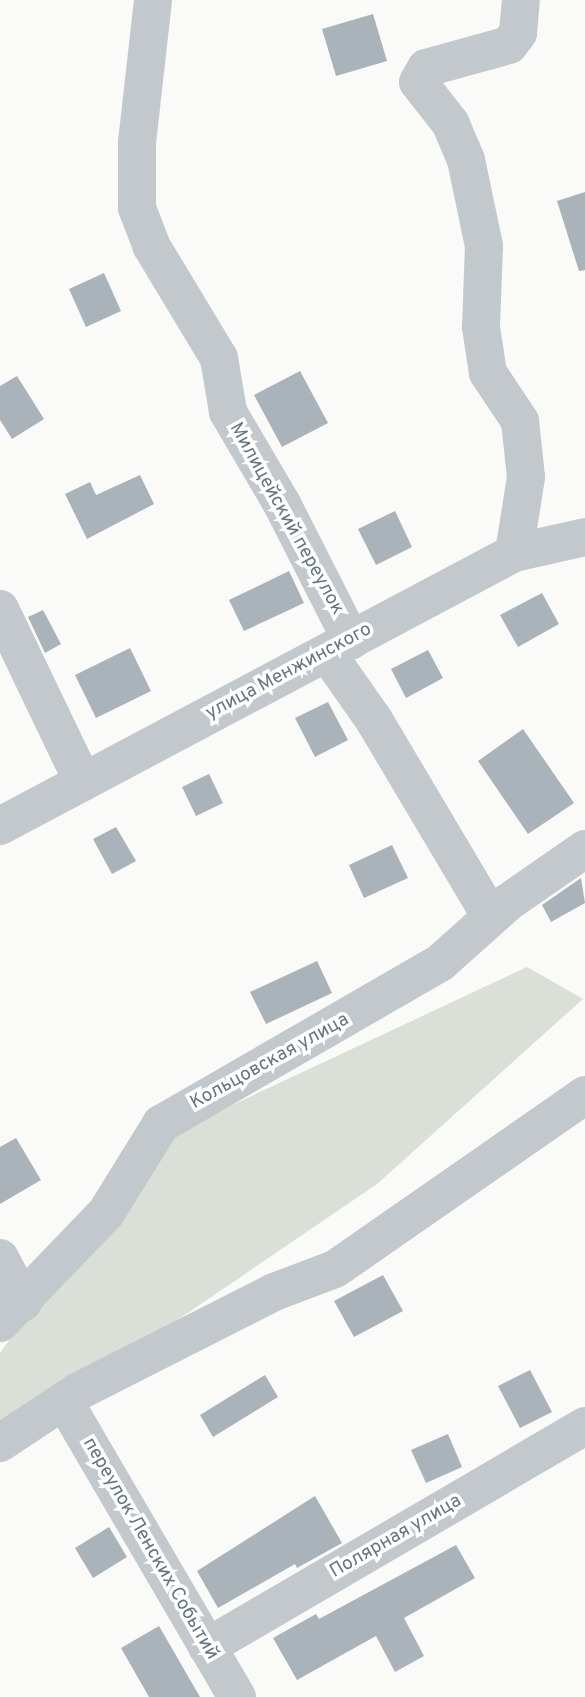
<!DOCTYPE html>
<meta charset="utf-8">
<style>
body{margin:0}
#map{position:relative;width:585px;height:1697px;overflow:hidden;background:#fafaf8;font-family:Overpass,sans-serif}
div>[style]{position:absolute}
[style*='--x']{left:calc(var(--x)*1px);top:calc(var(--y)*1px);width:calc(var(--w)*1px);rotate:calc(var(--a)*1deg)}
.green>*{inset:0;background:#dadfd7}
.building>*{inset:0;background:#aab3b9}
.minor>*{height:38px;margin:-19px;padding:0 19px;transform-origin:19px;border-radius:19px;background:#c3c8cc}
span{translate:-50% -50%;white-space:nowrap;text-align:center;line-height:1.15;-webkit-text-stroke:7px #fff;paint-order:stroke}
.street-label{font-size:19px;color:#657683}
</style>
<div id="map">
<div class="green">
<div style="clip-path:polygon(527px 967px,583px 999px,377px 1184px,0 1441px,0 1353px,149px 1144px)"></div>
</div>
<div class="building">
<div style="clip-path:polygon(373px 14px,387px 61px,336px 76px,322px 29px)"></div>
<div style="clip-path:polygon(585px 192px,585px 270px,579px 271px,557px 201px)"></div>
<div style="clip-path:polygon(104px 273px,121px 311px,86px 327px,69px 289px)"></div>
<div style="clip-path:polygon(300px 371px,328px 423px,282px 447px,254px 395px)"></div>
<div style="clip-path:polygon(17px 376px,44px 419px,12px 439px,0 420px,0 386px)"></div>
<div style="clip-path:polygon(140px 475px,154px 504px,87px 539px,65px 494px,90px 482px,96px 495px)"></div>
<div style="clip-path:polygon(395px 511px,412px 547px,376px 565px,358px 529px)"></div>
<div style="clip-path:polygon(289px 571px,304px 603px,244px 631px,229px 600px)"></div>
<div style="clip-path:polygon(542px 593px,559px 624px,518px 647px,500px 615px)"></div>
<div style="clip-path:polygon(43px 610px,61px 644px,45px 653px,28px 617px)"></div>
<div style="clip-path:polygon(130px 648px,151px 691px,96px 718px,75px 675px)"></div>
<div style="clip-path:polygon(428px 650px,443px 678px,406px 698px,391px 669px)"></div>
<div style="clip-path:polygon(328px 702px,348px 740px,315px 757px,295px 718px)"></div>
<div style="clip-path:polygon(523px 729px,574px 803px,528px 834px,478px 761px)"></div>
<div style="clip-path:polygon(209px 774px,223px 803px,196px 816px,182px 787px)"></div>
<div style="clip-path:polygon(116px 827px,136px 861px,112px 874px,93px 839px)"></div>
<div style="clip-path:polygon(392px 845px,408px 878px,364px 898px,349px 865px)"></div>
<div style="clip-path:polygon(581px 878px,585px 903px,551px 922px,542px 905px)"></div>
<div style="clip-path:polygon(317px 961px,332px 993px,266px 1024px,250px 992px)"></div>
<div style="clip-path:polygon(16px 1138px,41px 1180px,0 1204px,0 1147px)"></div>
<div style="clip-path:polygon(383px 1275px,403px 1311px,354px 1337px,334px 1301px)"></div>
<div style="clip-path:polygon(530px 1370px,552px 1412px,520px 1428px,498px 1386px)"></div>
<div style="clip-path:polygon(265px 1375px,278px 1397px,213px 1437px,200px 1415px)"></div>
<div style="clip-path:polygon(448px 1434px,462px 1467px,426px 1483px,411px 1450px)"></div>
<div style="clip-path:polygon(315px 1496px,342px 1543px,297px 1568px,295px 1564px,218px 1608px,197px 1571px)"></div>
<div style="clip-path:polygon(109px 1527px,127px 1557px,93px 1578px,75px 1548px)"></div>
<div style="clip-path:polygon(456px 1545px,475px 1578px,404px 1618px,424px 1656px,395px 1672px,376px 1636px,297px 1680px,273px 1638px,316px 1614px,319px 1619px)"></div>
<div style="clip-path:polygon(159px 1626px,200px 1697px,149px 1697px,121px 1648px)"></div>
</div>
<div class="minor">
<div style="--x:153;--y:0;--w:143;--a:96.4"></div>
<div style="--x:137;--y:142;--w:66;--a:90"></div>
<div style="--x:137;--y:208;--w:42;--a:69"></div>
<div style="--x:152;--y:247;--w:130;--a:58.9"></div>
<div style="--x:219;--y:358;--w:55;--a:80.5"></div>
<div style="--x:228;--y:412;--w:107;--a:59.6"></div>
<div style="--x:282;--y:504;--w:153;--a:63.1"></div>
<div style="--x:514;--y:553;--w:77;--a:-81"></div>
<div style="--x:526;--y:477;--w:56;--a:-96.1"></div>
<div style="--x:520;--y:421;--w:58;--a:-123.7"></div>
<div style="--x:488;--y:373;--w:47;--a:-98.7"></div>
<div style="--x:481;--y:327;--w:81;--a:-87.9"></div>
<div style="--x:484;--y:246;--w:88;--a:-101.8"></div>
<div style="--x:466;--y:160;--w:39;--a:-113"></div>
<div style="--x:451;--y:124;--w:53;--a:-128.2"></div>
<div style="--x:418;--y:82;--w:16;--a:-60"></div>
<div style="--x:426;--y:68;--w:86;--a:-15.5"></div>
<div style="--x:509;--y:45;--w:15;--a:-53"></div>
<div style="--x:518;--y:33;--w:33;--a:-85"></div>
<div style="--x:0;--y:609;--w:192;--a:64.4"></div>
<div style="--x:327;--y:653;--w:82;--a:55"></div>
<div style="--x:374;--y:720;--w:229;--a:59.3"></div>
<div style="--x:0;--y:826;--w:582;--a:-27.97"></div>
<div style="--x:514;--y:553;--w:73;--a:-12.7"></div>
<div style="--x:0;--y:1258;--w:50;--a:62.4"></div>
<div style="--x:0;--y:1323;--w:153;--a:-46.1"></div>
<div style="--x:106;--y:1213;--w:105;--a:-58.3"></div>
<div style="--x:161;--y:1124;--w:322;--a:-30"></div>
<div style="--x:440;--y:963;--w:90;--a:-41.8"></div>
<div style="--x:507;--y:903;--w:95;--a:-34.7"></div>
<div style="--x:64;--y:1401;--w:343;--a:59.7"></div>
<div style="--x:0;--y:1443;--w:92;--a:-33.5"></div>
<div style="--x:77;--y:1392;--w:221;--a:-26.9"></div>
<div style="--x:274;--y:1292;--w:65;--a:-20.7"></div>
<div style="--x:335;--y:1269;--w:305;--a:-34.8"></div>
<div style="--x:207;--y:1647;--w:438;--a:-30.3"></div>
</div>
<div class="street-label">
<span style="left:286px;top:519px;rotate:61deg">Милицейский переулок</span>
<span style="left:289px;top:672px;rotate:-28deg">улица Менжинского</span>
<span style="left:270px;top:1062px;rotate:-29deg">Кольцовская улица</span>
<span style="left:396px;top:1537px;rotate:-30deg">Полярная улица</span>
<span style="left:150px;top:1549px;rotate:60deg">переулок Ленских Событий</span>
</div>
</div>
